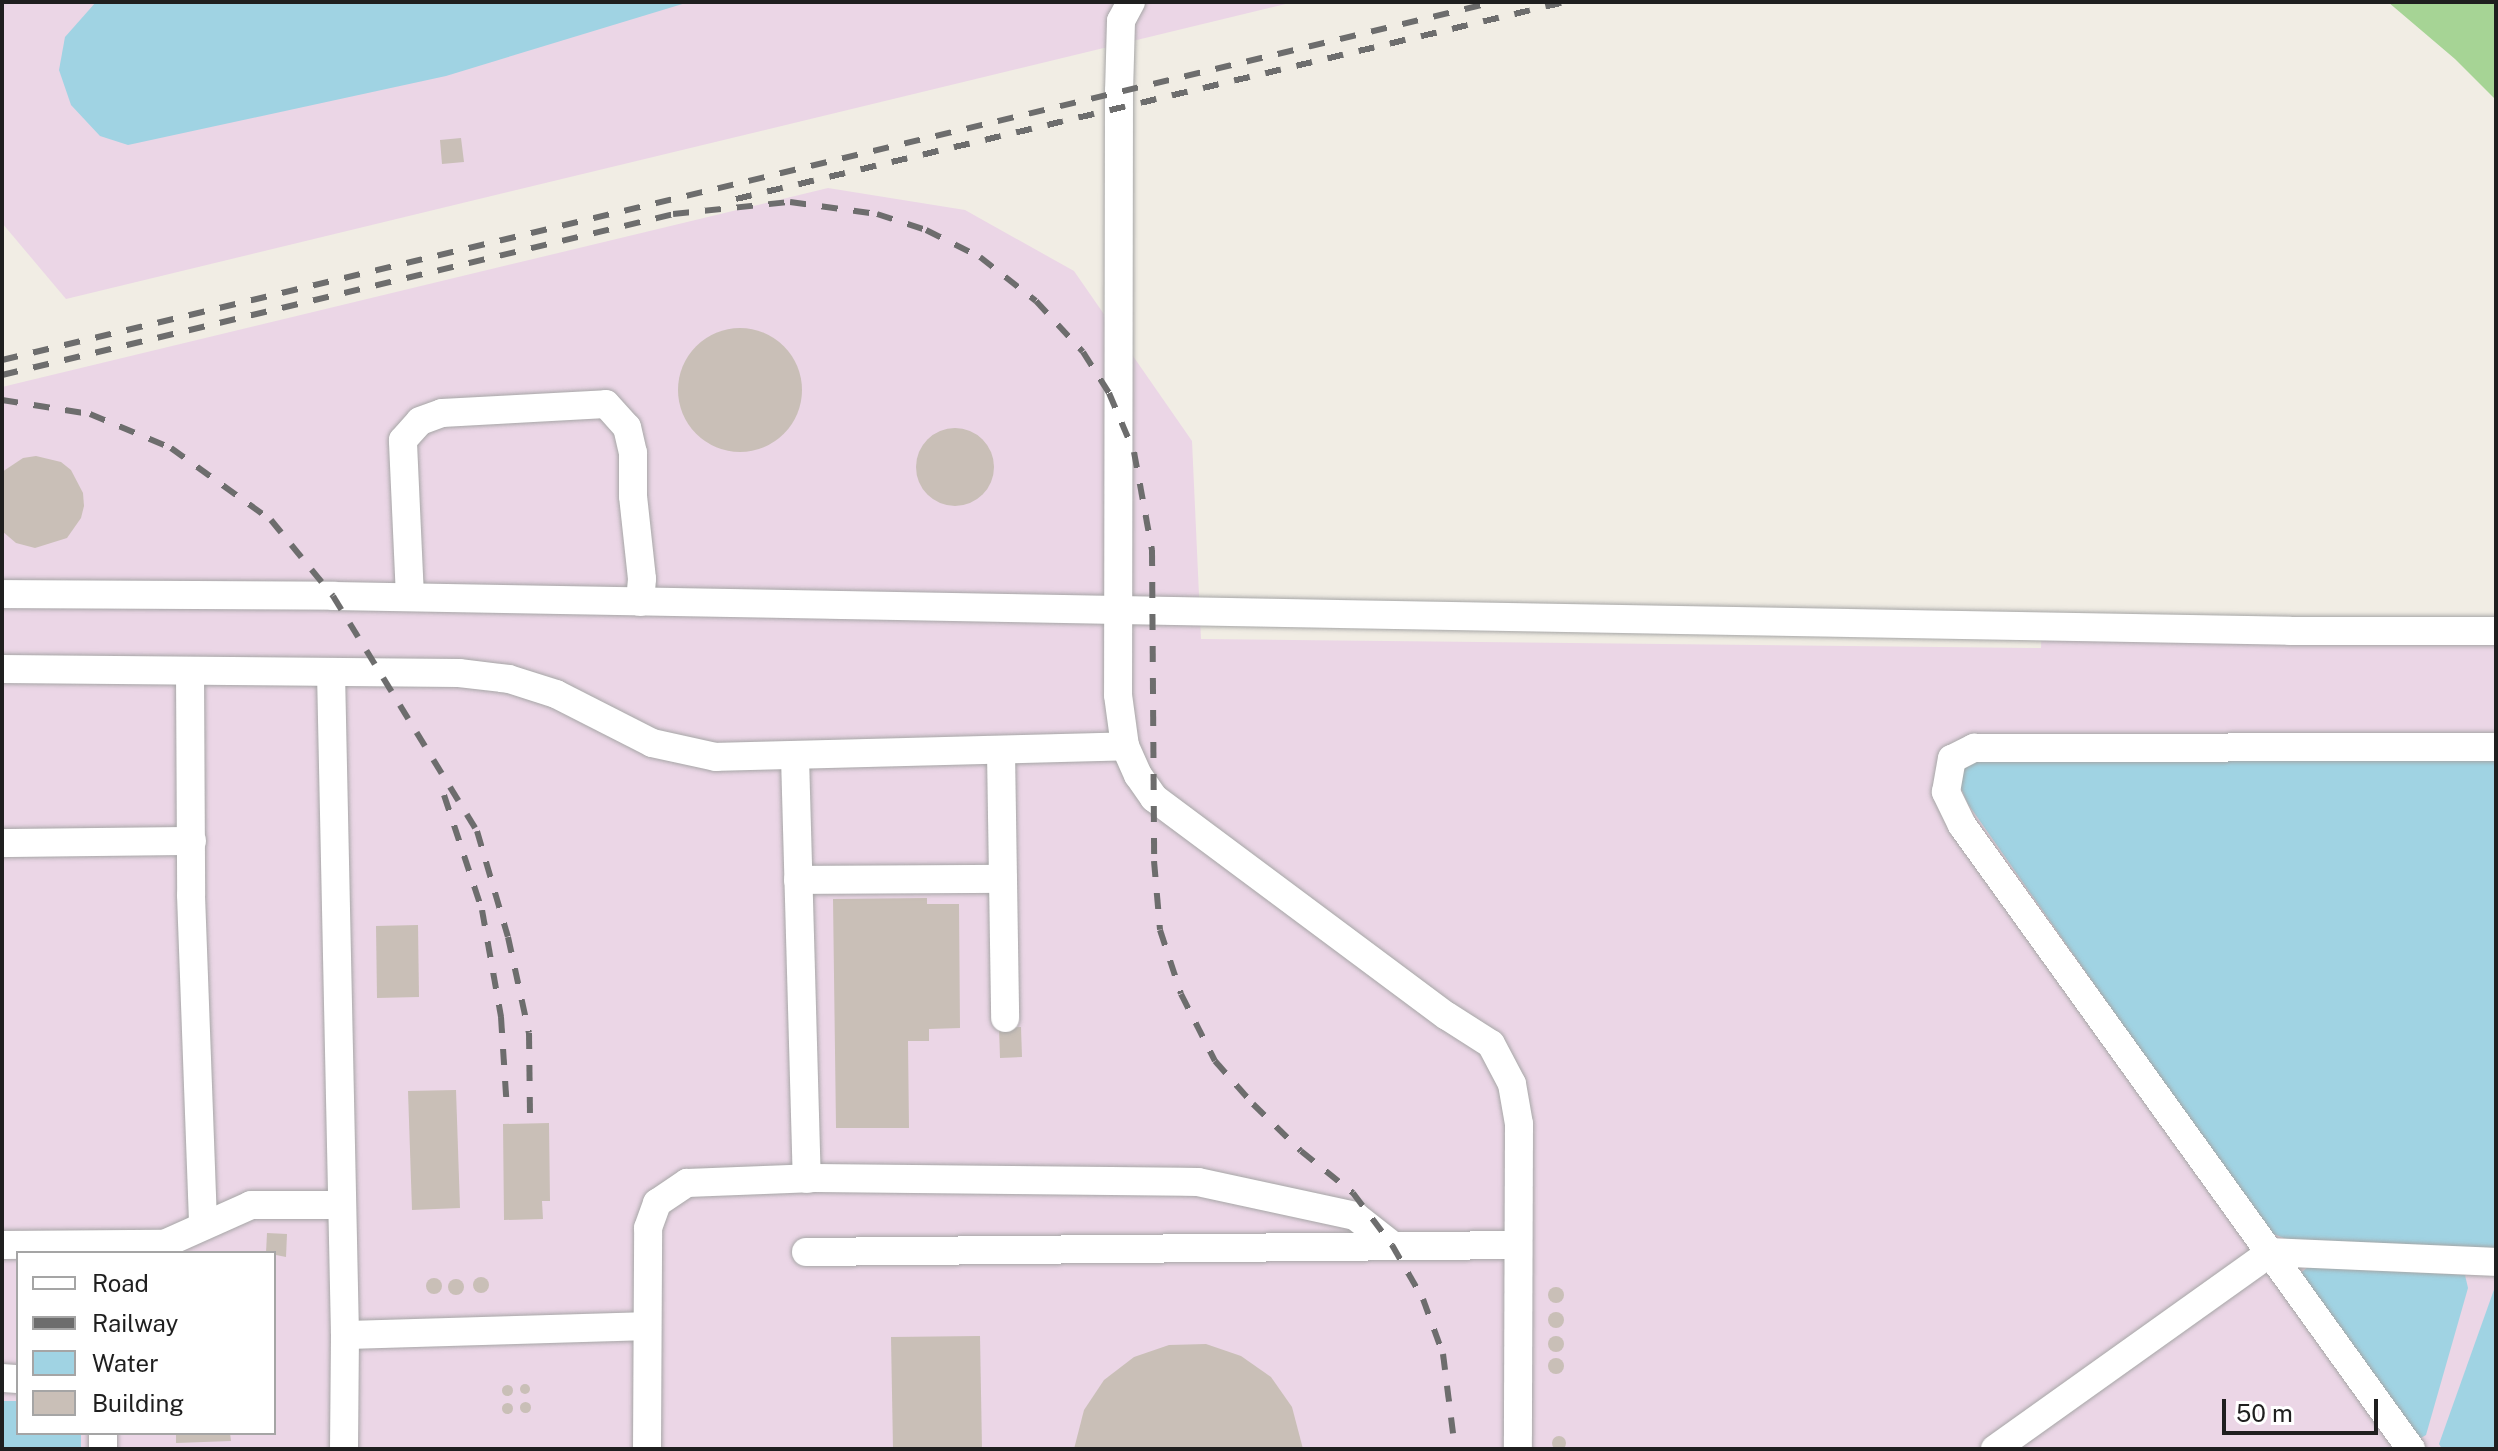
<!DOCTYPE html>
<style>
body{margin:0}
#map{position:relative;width:2498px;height:1451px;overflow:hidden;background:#f1ede4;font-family:"Public Sans",sans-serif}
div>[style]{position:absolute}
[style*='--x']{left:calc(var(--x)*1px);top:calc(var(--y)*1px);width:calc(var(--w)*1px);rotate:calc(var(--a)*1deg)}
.industrial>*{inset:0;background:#ebd6e6}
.forest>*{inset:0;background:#a6d495}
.water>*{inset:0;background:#a0d3e3}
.building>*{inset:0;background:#c9bfb7}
.round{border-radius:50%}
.roads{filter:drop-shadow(0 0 2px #a6a6a6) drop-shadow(0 0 2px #a6a6a6)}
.minor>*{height:28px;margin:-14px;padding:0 14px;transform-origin:14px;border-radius:14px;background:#fff}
.rail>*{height:6px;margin-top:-3px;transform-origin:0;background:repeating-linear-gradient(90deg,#6d6d6d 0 16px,transparent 0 32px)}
span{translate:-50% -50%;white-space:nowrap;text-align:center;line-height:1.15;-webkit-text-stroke:6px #fff;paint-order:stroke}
.frame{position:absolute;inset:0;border:4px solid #1f1f1f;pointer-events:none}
.legend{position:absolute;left:16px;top:1251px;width:260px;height:184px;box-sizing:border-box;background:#fff;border:2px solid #a5a5a5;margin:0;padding:10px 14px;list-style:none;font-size:24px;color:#1f1f1f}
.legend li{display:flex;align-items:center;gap:16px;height:40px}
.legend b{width:40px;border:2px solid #a5a5a5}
.scale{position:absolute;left:2222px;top:1399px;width:156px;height:36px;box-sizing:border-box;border:4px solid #1f1f1f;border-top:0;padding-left:10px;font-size:24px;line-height:28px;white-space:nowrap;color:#1f1f1f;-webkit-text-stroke:6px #fff;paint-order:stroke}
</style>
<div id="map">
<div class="industrial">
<div style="clip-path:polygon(2px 2px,1294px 2px,66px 299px,2px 223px)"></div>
<div style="clip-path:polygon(evenodd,828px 188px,965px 210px,1074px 271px,1192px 441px,1201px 639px,2041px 648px,2042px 620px,2496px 618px,2496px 1449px,2px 1449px,2px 387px,828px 188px,18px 1253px,274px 1253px,274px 1433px,18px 1433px,18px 1253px)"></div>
</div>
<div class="forest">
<div style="clip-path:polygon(2388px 2px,2496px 2px,2496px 100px,2455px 59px)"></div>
</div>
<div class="water">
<div style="clip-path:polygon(96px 2px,689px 2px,446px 76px,128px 145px,100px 136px,71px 105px,59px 70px,65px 37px)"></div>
<div style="clip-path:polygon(2496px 756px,2496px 1250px,2292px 1241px,2268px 1232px,1968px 804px,1958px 781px,1966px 763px,1993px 757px)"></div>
<div style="clip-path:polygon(2309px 1266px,2465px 1275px,2468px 1288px,2426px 1435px,2417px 1440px,2303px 1287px,2302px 1272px)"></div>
<div style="clip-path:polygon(2496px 1284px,2496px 1449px,2442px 1449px,2439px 1444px)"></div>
<div style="clip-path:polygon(2px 1401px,18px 1401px,18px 1433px,81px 1433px,81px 1449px,2px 1449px)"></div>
</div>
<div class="building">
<div style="clip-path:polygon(461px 138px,464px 162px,442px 164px,440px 140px)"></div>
<div class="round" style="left:678px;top:328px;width:124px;height:124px"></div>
<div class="round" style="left:916px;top:428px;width:78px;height:78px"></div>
<div style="clip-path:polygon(36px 456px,61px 462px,71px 470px,83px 493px,84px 506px,81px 518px,67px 538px,35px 548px,16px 543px,2px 531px,2px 472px,23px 458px)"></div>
<div style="clip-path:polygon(927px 898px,927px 904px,959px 904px,960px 1028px,929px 1029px,929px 1041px,908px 1041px,909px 1128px,836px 1128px,833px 899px)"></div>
<div style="clip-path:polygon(418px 925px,419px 997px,377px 998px,376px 926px)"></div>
<div style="clip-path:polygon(1021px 1027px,1022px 1057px,1000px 1058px,999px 1028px)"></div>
<div style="clip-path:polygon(456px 1090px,460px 1208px,412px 1210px,408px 1091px)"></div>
<div style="clip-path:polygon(549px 1123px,550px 1201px,542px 1201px,543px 1219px,504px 1220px,503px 1124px)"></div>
<div style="clip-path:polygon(267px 1233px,287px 1234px,286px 1257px,266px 1253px)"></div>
<div class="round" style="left:473px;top:1277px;width:16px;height:16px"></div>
<div class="round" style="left:426px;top:1278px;width:16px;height:16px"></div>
<div class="round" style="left:448px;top:1279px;width:16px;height:16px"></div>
<div class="round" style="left:1548px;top:1287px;width:16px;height:16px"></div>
<div class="round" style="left:1548px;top:1312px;width:16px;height:16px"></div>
<div style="clip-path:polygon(980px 1336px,982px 1449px,893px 1449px,891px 1337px)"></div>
<div class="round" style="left:1548px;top:1336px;width:16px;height:16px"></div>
<div style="clip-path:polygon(1206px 1344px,1241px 1356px,1271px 1377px,1292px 1407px,1303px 1449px,1074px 1449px,1084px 1410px,1104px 1380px,1134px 1357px,1169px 1345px)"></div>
<div class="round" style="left:1548px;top:1358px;width:16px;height:16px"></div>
<div class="round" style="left:520px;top:1384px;width:10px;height:10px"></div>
<div class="round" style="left:501.5px;top:1384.5px;width:11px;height:11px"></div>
<div class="round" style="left:519.5px;top:1401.5px;width:11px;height:11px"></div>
<div class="round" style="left:501.5px;top:1402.5px;width:11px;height:11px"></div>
<div style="clip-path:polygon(176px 1433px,230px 1433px,231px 1441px,176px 1443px)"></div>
<div class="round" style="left:1552px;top:1436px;width:14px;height:14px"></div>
</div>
<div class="roads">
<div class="minor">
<div style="--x:1131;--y:2;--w:21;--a:118"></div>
<div style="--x:1121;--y:21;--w:70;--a:91.6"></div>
<div style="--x:1119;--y:91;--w:604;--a:90.09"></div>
<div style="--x:1118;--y:695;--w:51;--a:82.2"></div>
<div style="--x:1125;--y:746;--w:32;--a:66"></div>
<div style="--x:1138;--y:775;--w:28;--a:55"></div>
<div style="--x:1154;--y:798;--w:365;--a:36.7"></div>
<div style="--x:1447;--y:1016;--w:52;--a:32.5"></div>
<div style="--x:1491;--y:1044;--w:45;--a:62.3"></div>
<div style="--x:1512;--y:1084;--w:41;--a:80.1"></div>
<div style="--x:1519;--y:1124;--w:325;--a:90.2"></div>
<div style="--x:2;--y:594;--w:331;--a:0.3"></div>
<div style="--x:333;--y:596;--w:1957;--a:1.02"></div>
<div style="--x:2290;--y:631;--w:206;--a:0"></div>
<div style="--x:410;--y:597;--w:157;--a:-92.6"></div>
<div style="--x:403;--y:440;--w:25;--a:-48"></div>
<div style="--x:420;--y:421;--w:23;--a:-20"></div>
<div style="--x:442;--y:413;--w:164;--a:-3.1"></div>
<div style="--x:606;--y:404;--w:31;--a:48"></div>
<div style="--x:627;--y:427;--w:27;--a:77"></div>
<div style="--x:633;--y:453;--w:43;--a:90"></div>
<div style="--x:633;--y:496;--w:83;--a:83.8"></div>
<div style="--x:642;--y:579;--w:23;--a:95"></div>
<div style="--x:2;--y:669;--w:457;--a:0.5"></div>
<div style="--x:459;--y:673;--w:50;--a:6.8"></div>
<div style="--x:509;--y:679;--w:49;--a:17.7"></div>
<div style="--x:556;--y:694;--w:108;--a:27"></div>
<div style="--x:652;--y:743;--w:66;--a:12.3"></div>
<div style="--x:716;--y:757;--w:409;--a:-1.5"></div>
<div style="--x:190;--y:671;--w:224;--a:89.7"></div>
<div style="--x:191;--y:895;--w:331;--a:87.9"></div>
<div style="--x:331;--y:672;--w:663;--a:88.79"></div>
<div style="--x:345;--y:1335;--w:114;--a:90.5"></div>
<div style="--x:1001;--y:752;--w:266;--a:89.1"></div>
<div style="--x:795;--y:757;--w:422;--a:88.4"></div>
<div style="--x:2;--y:843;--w:190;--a:-0.6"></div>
<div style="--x:798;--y:880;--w:205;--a:-0.3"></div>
<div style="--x:2;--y:1245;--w:162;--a:-0.4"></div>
<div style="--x:164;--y:1244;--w:95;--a:-24.1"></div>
<div style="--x:251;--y:1205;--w:91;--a:0"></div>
<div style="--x:806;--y:1252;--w:712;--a:-0.56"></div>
<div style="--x:345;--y:1335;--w:300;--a:-1.7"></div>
<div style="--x:2;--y:1378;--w:16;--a:4"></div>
<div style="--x:103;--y:1433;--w:16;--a:90"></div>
<div style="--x:647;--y:1449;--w:221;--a:-89.7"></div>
<div style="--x:648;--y:1228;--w:27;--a:-70"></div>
<div style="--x:657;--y:1203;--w:36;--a:-34"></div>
<div style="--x:687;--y:1183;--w:128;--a:-2.2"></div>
<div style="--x:815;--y:1178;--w:383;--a:0.6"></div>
<div style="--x:1198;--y:1182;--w:161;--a:12.2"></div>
<div style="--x:1355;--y:1216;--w:47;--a:38.1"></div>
<div style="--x:1995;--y:1449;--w:339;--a:-35.5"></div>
<div style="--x:2271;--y:1252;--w:225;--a:2.5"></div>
<div style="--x:2411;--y:1449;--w:769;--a:-125.74"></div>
<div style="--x:1962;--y:825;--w:37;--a:-116"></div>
<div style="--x:1946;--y:792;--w:34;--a:-80"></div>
<div style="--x:1952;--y:759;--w:25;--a:-27"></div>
<div style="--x:1974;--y:748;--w:522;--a:-0.11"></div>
</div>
</div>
<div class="rail">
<div style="--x:736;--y:199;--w:852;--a:-13.37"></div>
<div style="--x:673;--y:214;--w:118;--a:-5.9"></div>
<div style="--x:790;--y:202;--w:88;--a:7.9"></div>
<div style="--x:877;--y:214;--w:52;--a:18.1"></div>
<div style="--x:926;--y:230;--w:60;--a:26.6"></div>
<div style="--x:980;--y:257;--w:71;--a:38.2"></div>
<div style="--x:1036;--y:301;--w:69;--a:47.3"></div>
<div style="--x:1083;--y:352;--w:49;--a:57.6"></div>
<div style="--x:1109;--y:393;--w:64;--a:67"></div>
<div style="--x:1134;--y:452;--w:100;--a:79.6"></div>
<div style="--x:1152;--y:550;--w:311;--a:89.6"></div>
<div style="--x:1154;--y:861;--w:69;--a:85"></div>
<div style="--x:1160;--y:930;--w:67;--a:71.8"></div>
<div style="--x:1181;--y:994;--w:75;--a:63.1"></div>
<div style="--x:1215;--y:1061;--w:57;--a:48.5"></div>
<div style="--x:1253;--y:1104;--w:67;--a:44.4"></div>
<div style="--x:1301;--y:1151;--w:67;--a:38.9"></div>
<div style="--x:1353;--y:1193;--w:65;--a:53.1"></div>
<div style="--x:1392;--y:1245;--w:62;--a:60.1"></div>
<div style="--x:1423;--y:1299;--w:59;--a:70"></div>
<div style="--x:1443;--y:1354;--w:96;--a:82.8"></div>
<div style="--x:2;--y:360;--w:1534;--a:-13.49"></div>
<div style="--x:2;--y:375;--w:699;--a:-13.48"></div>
<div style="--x:2;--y:400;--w:89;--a:9"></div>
<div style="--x:90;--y:414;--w:88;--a:22.8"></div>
<div style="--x:171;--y:448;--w:123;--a:35.8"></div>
<div style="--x:271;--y:520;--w:98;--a:50.8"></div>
<div style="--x:333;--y:596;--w:276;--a:58.5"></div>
<div style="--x:477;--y:831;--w:110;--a:73.7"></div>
<div style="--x:508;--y:937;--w:98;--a:77.7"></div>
<div style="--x:529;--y:1033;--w:80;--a:89.3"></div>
<div style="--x:444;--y:795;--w:121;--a:71.7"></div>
<div style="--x:482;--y:910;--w:109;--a:79.9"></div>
<div style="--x:501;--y:1017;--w:94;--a:86.3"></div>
</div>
<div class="frame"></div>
<ul class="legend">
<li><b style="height:10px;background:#fff"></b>Road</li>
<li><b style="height:10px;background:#6d6d6d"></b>Railway</li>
<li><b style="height:22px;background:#a0d3e3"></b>Water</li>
<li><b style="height:22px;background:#c9bfb7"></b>Building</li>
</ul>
<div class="scale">50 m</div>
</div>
